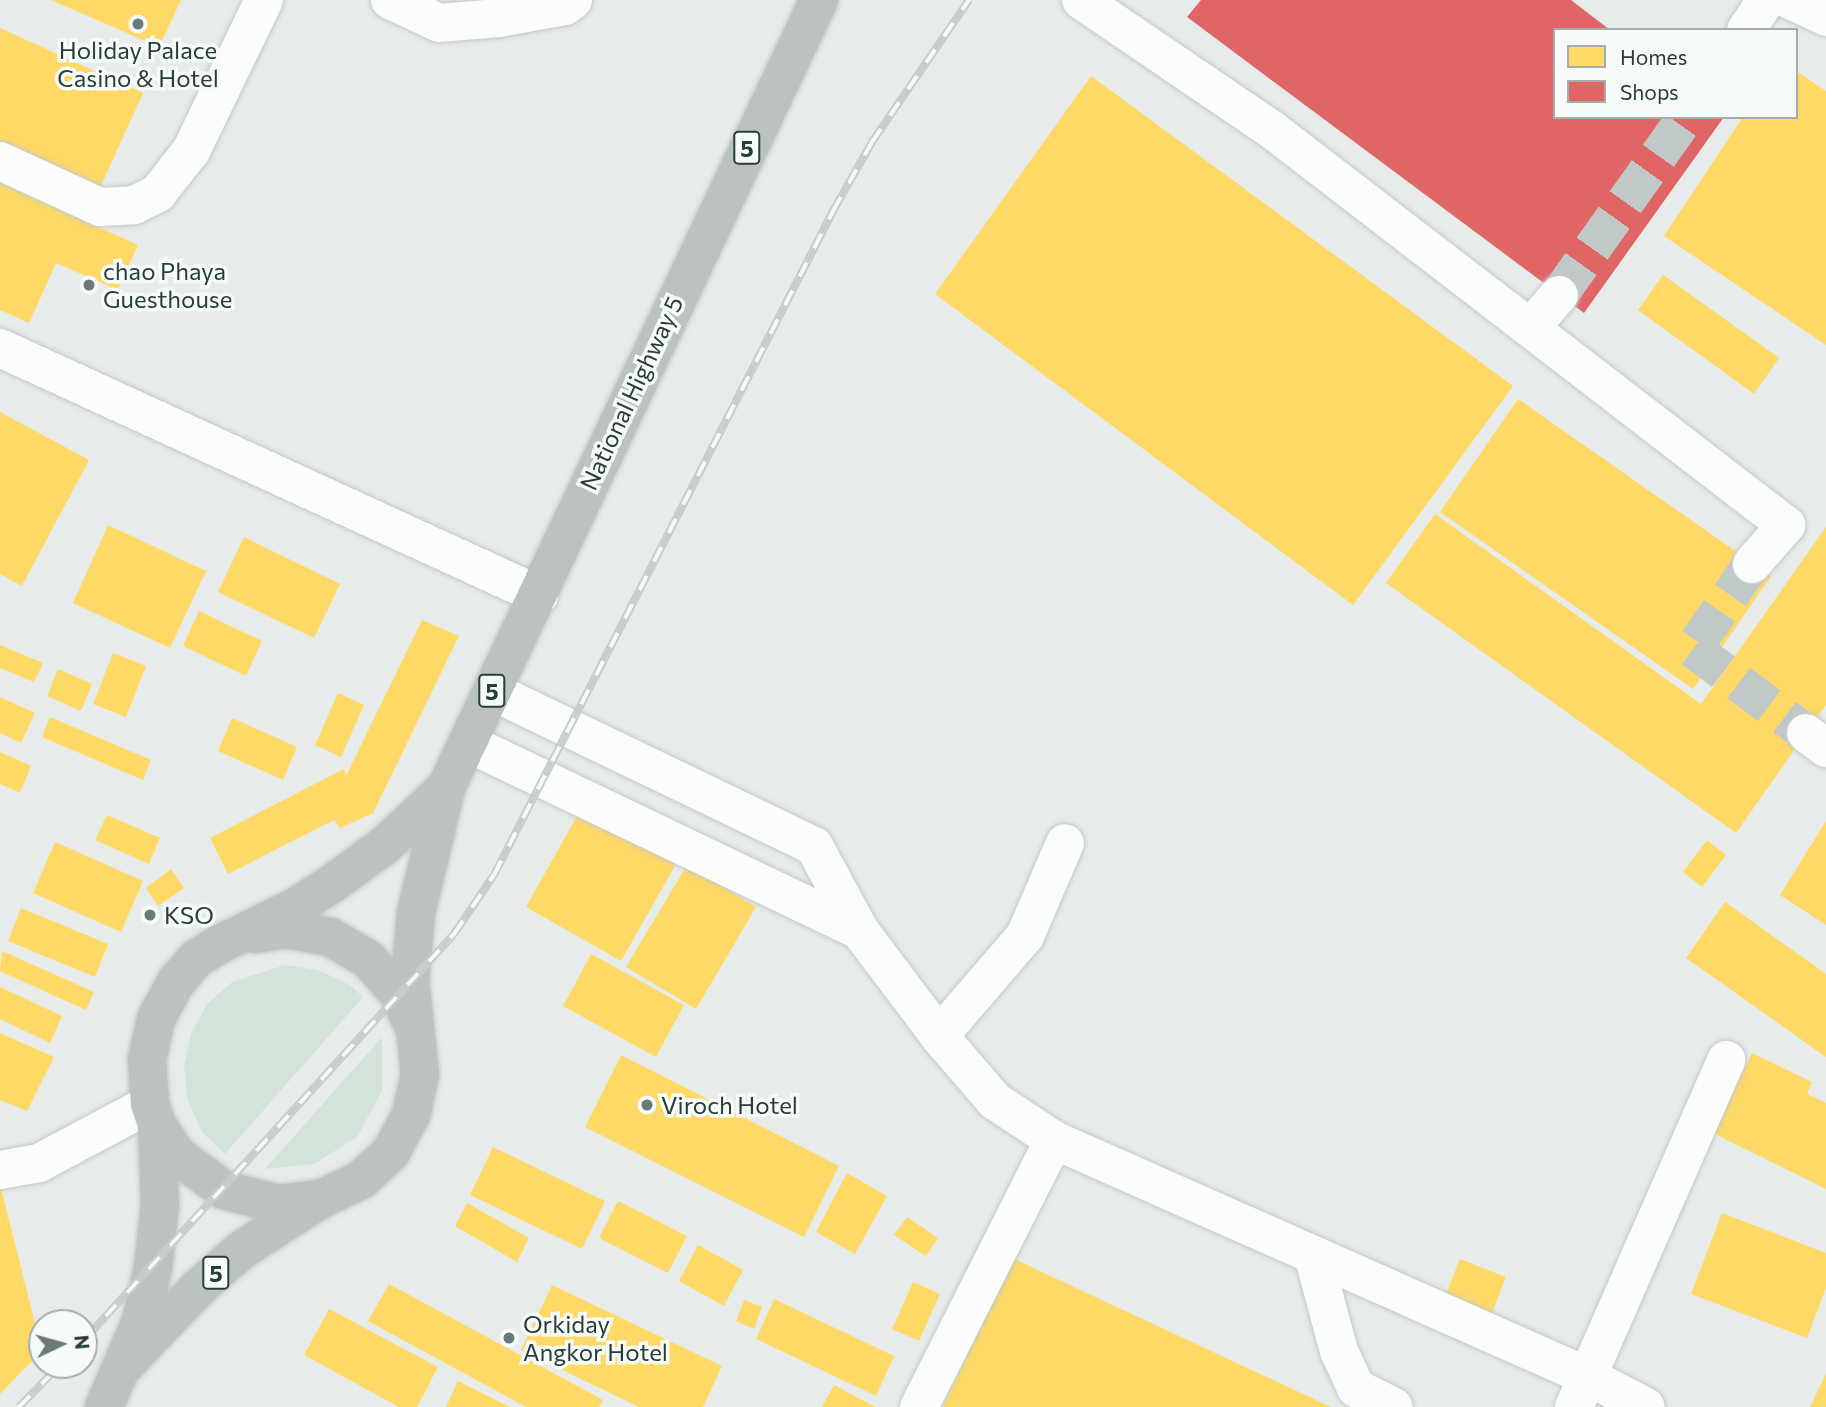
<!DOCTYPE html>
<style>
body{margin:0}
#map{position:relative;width:1826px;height:1407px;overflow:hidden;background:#e7ecea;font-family:Commissioner,sans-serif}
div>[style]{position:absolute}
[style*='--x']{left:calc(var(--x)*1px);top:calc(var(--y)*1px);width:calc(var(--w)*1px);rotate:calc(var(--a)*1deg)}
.green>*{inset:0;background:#d2e3da}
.homes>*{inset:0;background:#ffd966}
.shops>*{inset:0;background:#e06666}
.minor-tunnel>*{height:38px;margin-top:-19px;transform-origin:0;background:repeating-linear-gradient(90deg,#c0c9c7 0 38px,transparent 0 57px)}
.roads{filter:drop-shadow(0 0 2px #c4c9c7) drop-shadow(0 0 2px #c4c9c7)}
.minor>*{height:38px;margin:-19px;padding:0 19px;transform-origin:19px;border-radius:19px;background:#fbfcfc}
.highway>*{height:38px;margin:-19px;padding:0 19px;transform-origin:19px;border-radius:19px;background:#bcc2c2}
.rail>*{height:8px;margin-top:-4px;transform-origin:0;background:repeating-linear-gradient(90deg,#f6faf8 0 16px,#c8cccb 0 32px);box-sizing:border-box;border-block:2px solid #c8cccb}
.dots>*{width:19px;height:19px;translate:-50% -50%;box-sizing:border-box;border:4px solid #f6faf8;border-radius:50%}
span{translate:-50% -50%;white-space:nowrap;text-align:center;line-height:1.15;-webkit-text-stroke:7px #f6faf8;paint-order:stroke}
.shield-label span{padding:2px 5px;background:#f6faf8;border:2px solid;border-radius:5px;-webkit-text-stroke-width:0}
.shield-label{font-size:23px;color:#263d3a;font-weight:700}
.poi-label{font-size:24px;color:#263d3a}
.left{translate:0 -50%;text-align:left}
.street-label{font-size:24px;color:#263d3a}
.legend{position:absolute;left:1553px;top:28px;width:245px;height:91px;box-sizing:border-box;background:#f6faf8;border:2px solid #a3aeac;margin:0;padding:9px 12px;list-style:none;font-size:21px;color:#263d3a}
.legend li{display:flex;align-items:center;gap:14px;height:35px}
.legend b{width:35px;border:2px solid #a3aeac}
.north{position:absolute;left:28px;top:1309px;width:70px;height:70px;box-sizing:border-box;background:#f6faf8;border:2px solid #a3aeac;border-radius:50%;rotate:85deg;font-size:19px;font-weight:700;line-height:28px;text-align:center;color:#263d3a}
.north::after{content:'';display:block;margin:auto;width:24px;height:32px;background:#6a7a78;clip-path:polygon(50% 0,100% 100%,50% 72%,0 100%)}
</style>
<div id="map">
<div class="green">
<div style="clip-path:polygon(285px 965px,318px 970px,350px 985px,363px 997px,225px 1154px,202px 1132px,188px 1101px,184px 1067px,191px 1034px,207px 1004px,232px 982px)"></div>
<div style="clip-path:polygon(382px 1037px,382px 1091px,357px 1137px,314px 1164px,265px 1169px)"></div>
</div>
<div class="homes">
<div style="clip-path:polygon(51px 0,181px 0,159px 47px)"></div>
<div style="clip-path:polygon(0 28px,143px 93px,99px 190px,0 145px)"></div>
<div style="clip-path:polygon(1796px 71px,1826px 91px,1826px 345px,1664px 236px,1743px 117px,1796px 117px)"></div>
<div style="clip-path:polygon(1091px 76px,1513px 386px,1353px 605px,935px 294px)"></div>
<div style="clip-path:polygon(0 183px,138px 245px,118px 290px,56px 263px,29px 323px,0 310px)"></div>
<div style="clip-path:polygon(1663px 275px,1779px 358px,1754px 394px,1638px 310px)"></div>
<div style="clip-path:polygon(1518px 399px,1771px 576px,1693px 689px,1440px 512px)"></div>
<div style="clip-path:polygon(0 412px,89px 460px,22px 586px,0 574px)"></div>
<div style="clip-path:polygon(1435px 514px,1701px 704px,1826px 527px,1826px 705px,1736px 833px,1386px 583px)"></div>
<div style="clip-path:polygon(108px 525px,206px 571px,170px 648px,73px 603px)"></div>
<div style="clip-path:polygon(244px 537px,340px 584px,314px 638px,218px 592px)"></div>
<div style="clip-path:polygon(199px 611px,262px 641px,246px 676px,183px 646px)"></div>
<div style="clip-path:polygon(422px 620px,459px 636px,373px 813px,340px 828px,334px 820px,228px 874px,210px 838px,344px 769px,346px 776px)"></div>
<div style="clip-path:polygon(0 645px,43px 663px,34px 682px,0 668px)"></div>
<div style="clip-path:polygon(113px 653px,146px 666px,126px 717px,93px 704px)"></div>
<div style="clip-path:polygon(58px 669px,92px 684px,81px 711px,47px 696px)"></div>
<div style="clip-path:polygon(338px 693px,364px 705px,341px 757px,315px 745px)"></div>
<div style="clip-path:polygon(0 697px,35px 713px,21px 743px,0 733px)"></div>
<div style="clip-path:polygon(50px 717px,151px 760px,143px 780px,42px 737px)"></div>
<div style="clip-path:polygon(232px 718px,297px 747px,283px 780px,218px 751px)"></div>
<div style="clip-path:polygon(0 752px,31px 766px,20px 793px,0 784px)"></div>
<div style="clip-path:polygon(583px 805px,679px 859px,621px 961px,526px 907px)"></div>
<div style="clip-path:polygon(107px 815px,160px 838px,149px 864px,95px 840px)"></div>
<div style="clip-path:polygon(1826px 821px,1826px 925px,1780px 895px)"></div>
<div style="clip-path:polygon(1707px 840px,1726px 855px,1702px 887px,1683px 872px)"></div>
<div style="clip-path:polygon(55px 842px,143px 881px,121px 932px,33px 893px)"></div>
<div style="clip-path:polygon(687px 865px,756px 907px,696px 1009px,626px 967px)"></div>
<div style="clip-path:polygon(171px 869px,184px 888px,158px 906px,146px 888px)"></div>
<div style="clip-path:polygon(1725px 902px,1826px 974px,1826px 1057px,1686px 958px)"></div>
<div style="clip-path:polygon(21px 908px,108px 944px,95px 977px,8px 941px)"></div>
<div style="clip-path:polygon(2px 951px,94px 992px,86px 1010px,0 971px)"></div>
<div style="clip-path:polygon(591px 954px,684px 1005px,656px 1057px,563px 1006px)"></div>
<div style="clip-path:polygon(0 987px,62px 1016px,50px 1043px,0 1019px)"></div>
<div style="clip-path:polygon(0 1033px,54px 1057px,27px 1111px,0 1100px)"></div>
<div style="clip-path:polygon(1752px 1053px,1812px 1082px,1807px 1094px,1826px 1103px,1826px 1189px,1713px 1133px)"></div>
<div style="clip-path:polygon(621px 1055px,839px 1166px,804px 1237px,585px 1127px)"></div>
<div style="clip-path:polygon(493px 1147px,605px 1201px,582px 1249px,470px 1195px)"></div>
<div style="clip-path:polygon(847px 1173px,887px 1196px,855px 1254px,816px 1232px)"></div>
<div style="clip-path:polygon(1px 1188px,42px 1351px,0 1394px,0 1188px)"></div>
<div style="clip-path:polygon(618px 1201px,687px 1236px,668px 1273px,599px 1238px)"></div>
<div style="clip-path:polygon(467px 1203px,529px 1238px,517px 1262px,455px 1226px)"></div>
<div style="clip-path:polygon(1722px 1213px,1826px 1253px,1826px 1288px,1807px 1338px,1691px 1294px)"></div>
<div style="clip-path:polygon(907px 1217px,938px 1238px,926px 1256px,894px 1235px)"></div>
<div style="clip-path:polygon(698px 1245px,743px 1270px,724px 1306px,679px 1281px)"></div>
<div style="clip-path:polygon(1012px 1258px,1331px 1407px,943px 1407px)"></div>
<div style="clip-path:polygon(1460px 1259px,1506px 1277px,1490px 1318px,1444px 1299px)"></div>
<div style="clip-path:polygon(913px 1282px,940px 1294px,919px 1341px,892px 1329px)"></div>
<div style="clip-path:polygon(389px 1284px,603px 1400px,599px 1407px,526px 1407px,368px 1321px)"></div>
<div style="clip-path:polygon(552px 1285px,722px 1366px,703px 1407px,639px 1407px,521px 1350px)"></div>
<div style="clip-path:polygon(774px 1299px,894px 1356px,876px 1396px,756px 1339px)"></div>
<div style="clip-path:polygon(744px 1300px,762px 1307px,754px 1329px,736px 1321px)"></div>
<div style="clip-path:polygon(329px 1309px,438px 1367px,417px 1407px,399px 1407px,304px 1355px)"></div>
<div style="clip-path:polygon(1826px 1374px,1826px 1407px,1810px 1407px)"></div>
<div style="clip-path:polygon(458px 1381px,510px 1407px,446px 1407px)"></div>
<div style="clip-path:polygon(834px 1385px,875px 1407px,822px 1407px)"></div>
</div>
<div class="shops">
<div style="clip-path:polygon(1201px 0,1571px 0,1610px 30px,1555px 30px,1555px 117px,1724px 117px,1584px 313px,1187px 17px)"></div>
</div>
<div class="minor-tunnel">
<div style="--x:1559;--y:295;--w:219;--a:-54.5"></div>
<div style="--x:1752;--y:564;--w:103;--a:124.8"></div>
<div style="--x:1693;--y:649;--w:141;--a:36.6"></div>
</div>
<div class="roads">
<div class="minor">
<div style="--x:390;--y:0;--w:54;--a:25.1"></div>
<div style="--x:439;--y:23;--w:60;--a:-4.8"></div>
<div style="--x:499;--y:18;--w:67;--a:-10.3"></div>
<div style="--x:565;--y:6;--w:10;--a:-37"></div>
<div style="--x:1081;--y:0;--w:230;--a:34.2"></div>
<div style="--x:1271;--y:129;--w:650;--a:37.56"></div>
<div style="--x:1786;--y:525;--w:52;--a:131.1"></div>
<div style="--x:1790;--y:0;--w:40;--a:25"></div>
<div style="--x:1746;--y:30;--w:36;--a:-56"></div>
<div style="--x:0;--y:161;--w:110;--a:24.7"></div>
<div style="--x:100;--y:207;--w:34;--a:-3"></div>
<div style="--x:134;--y:205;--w:25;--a:-26"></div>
<div style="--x:157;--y:194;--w:55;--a:-51.7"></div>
<div style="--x:191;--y:151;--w:168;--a:-64.2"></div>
<div style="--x:1532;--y:326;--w:41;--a:-48.9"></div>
<div style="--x:0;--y:348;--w:593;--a:24.62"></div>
<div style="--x:492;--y:691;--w:357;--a:25.7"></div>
<div style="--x:814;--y:846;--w:97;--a:61.6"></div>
<div style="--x:860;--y:931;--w:131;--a:53"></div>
<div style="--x:939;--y:1036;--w:86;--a:49.3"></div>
<div style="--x:995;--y:1101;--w:71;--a:33.5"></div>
<div style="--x:1054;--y:1140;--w:585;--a:23.89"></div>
<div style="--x:1589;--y:1377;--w:64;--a:27.8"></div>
<div style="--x:1806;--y:733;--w:25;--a:37"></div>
<div style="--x:468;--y:743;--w:435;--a:25.6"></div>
<div style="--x:939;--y:1036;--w:132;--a:-49.3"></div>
<div style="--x:1025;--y:936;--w:101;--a:-66.7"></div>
<div style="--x:0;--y:1170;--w:40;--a:-10"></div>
<div style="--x:39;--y:1163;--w:126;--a:-28"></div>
<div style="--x:1314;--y:1258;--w:96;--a:75"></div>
<div style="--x:1339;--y:1351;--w:41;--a:65.3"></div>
<div style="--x:1356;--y:1388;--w:42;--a:26.6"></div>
<div style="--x:919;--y:1407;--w:299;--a:-63.2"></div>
<div style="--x:1574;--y:1407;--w:379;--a:-66.3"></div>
</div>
<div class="highway">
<div style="--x:255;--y:934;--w:31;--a:-9"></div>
<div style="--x:286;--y:929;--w:45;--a:10.3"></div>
<div style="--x:330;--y:937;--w:44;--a:30.1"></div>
<div style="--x:368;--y:959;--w:47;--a:48.5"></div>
<div style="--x:399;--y:994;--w:30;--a:66"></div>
<div style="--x:157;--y:1125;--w:37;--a:56"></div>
<div style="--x:178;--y:1156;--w:57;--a:36.5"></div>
<div style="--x:224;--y:1190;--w:56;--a:14.5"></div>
<div style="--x:278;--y:1204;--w:41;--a:-7"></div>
<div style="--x:125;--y:1365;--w:106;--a:-46.5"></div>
<div style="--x:198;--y:1288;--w:60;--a:-40.9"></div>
<div style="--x:243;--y:1249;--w:93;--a:-32.7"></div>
<div style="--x:321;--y:1199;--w:44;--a:-25.4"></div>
<div style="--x:361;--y:1180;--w:41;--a:-43"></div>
<div style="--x:391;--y:1152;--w:42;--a:-61.6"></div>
<div style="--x:411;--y:1115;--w:42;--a:-77.6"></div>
<div style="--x:420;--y:1074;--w:95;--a:-96.1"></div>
<div style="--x:410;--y:980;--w:67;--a:-84.9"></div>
<div style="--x:416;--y:913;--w:129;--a:-76.5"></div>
<div style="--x:446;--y:788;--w:872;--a:-64.67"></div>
<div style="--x:104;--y:1407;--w:94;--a:-66.7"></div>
<div style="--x:141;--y:1321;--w:54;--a:-77.2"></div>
<div style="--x:153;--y:1268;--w:63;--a:-83.7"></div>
<div style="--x:160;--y:1205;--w:80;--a:-92.1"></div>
<div style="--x:157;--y:1125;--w:22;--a:-108"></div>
<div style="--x:150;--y:1104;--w:44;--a:-93.9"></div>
<div style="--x:147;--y:1060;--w:42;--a:-77.6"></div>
<div style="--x:156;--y:1019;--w:42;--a:-61.6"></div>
<div style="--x:176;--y:982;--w:30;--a:-49"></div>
<div style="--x:196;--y:959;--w:28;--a:-32"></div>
<div style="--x:220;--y:944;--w:85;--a:-26"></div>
<div style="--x:296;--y:907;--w:48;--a:-33"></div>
<div style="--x:336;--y:881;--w:61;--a:-36.3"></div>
<div style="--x:385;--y:845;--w:83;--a:-43.1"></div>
</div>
</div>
<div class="rail">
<div style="--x:84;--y:1340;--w:549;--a:-47.66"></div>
<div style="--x:454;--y:934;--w:71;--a:-55.9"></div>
<div style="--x:494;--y:875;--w:746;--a:-62.95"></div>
<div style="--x:833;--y:211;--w:79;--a:-60.5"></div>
<div style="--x:872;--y:142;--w:172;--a:-55.7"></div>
<div style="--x:19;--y:1407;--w:59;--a:-45.7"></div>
</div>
<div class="dots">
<div style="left:138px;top:24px;background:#6a7a78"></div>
<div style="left:89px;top:285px;background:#6a7a78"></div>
<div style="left:150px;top:915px;background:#6a7a78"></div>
<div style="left:647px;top:1105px;background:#6a7a78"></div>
<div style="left:509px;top:1338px;background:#6a7a78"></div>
</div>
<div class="shield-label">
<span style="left:747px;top:148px">5</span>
<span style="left:492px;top:691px">5</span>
<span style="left:216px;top:1273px">5</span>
</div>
<div class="poi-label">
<span style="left:138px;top:64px">Holiday Palace<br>Casino &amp; Hotel</span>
<span class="left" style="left:103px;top:285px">chao Phaya<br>Guesthouse</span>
<span class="left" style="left:164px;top:915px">KSO</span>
<span class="left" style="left:661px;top:1105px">Viroch Hotel</span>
<span class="left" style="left:523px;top:1338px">Orkiday<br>Angkor Hotel</span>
</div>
<div class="street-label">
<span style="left:631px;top:393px;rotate:-65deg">National Highway 5</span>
</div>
<ul class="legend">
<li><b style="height:19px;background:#ffd966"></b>Homes</li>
<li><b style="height:19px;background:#e06666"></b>Shops</li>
</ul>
<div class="north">N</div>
</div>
